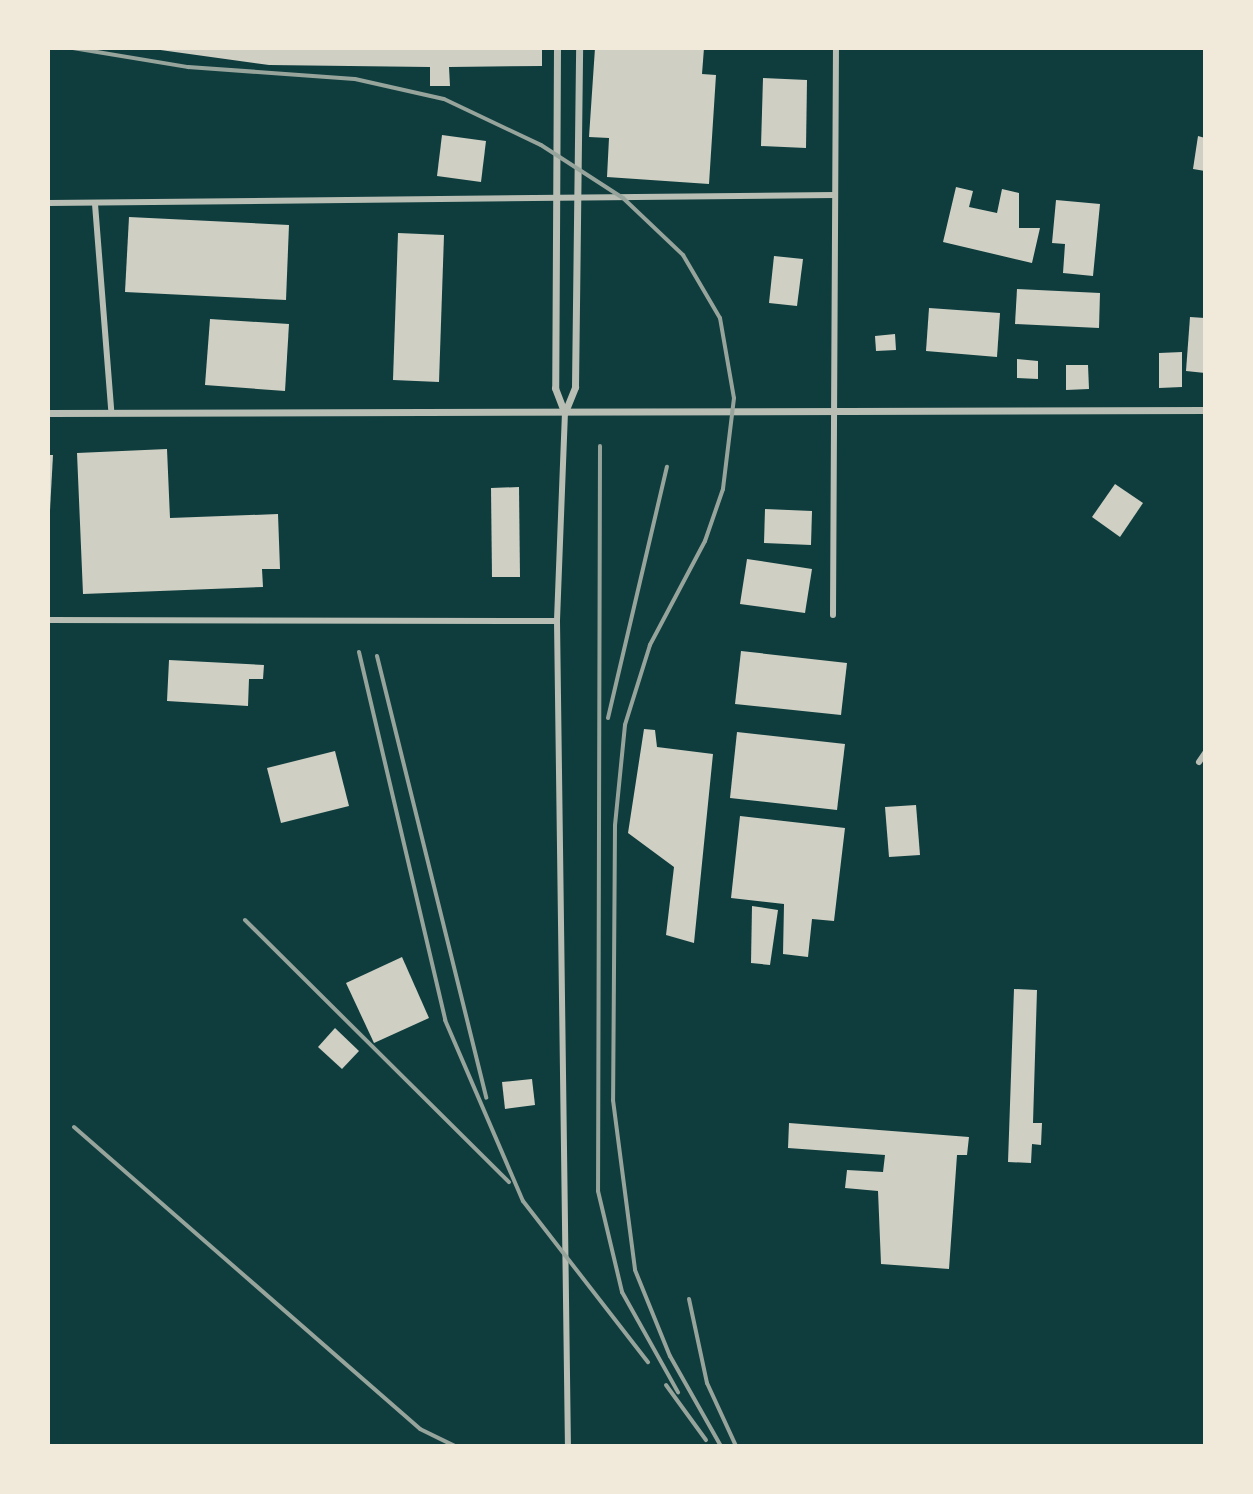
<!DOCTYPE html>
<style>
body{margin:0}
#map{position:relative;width:1253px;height:1494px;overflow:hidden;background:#0f3d3e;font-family:"DM Sans",sans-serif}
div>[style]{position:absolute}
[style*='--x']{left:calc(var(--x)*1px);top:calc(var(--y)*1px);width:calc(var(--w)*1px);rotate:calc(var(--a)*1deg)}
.building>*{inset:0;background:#cfcfc3}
.minor>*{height:6px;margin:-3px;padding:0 3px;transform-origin:3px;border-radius:3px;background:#b8beb3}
.tertiary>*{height:7px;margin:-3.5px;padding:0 3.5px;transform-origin:3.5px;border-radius:3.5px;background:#b8beb3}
.rail>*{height:4px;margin:-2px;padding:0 2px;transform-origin:2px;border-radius:2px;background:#97a49c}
span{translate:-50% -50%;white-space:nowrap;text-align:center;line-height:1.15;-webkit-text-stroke:6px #f1e9da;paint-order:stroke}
.frame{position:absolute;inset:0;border:50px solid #f1e9da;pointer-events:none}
</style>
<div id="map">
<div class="building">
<div style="clip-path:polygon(146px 48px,542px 48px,542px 66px,449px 67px,450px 86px,430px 86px,430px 67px,269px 65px)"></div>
<div style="clip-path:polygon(595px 48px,704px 48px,702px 74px,716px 75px,709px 184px,607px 177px,609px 138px,589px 137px)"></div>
<div style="clip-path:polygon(763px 78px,807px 80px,806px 148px,761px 146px)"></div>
<div style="clip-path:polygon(442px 135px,486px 141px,481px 182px,437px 176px)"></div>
<div style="clip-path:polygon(1198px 136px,1205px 138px,1205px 171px,1193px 169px)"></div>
<div style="clip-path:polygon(956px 187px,973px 191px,969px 207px,997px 213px,1002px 189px,1019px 193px,1019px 228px,1040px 228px,1032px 263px,943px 242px)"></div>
<div style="clip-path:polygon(1056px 200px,1100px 204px,1093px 276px,1063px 273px,1065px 244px,1052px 243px)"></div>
<div style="clip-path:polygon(129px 217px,289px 225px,286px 300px,125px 292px)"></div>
<div style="clip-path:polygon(398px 233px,444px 235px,439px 382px,393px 380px)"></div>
<div style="clip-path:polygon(774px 256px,803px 259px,797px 306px,769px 303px)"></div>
<div style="clip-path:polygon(1017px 289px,1100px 293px,1099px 328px,1015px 324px)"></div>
<div style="clip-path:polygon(929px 308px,1000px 313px,997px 357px,926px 351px)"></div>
<div style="clip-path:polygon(1190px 317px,1205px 318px,1205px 373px,1186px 371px)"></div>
<div style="clip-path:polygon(210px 319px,289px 324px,285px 391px,205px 385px)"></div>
<div style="clip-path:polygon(895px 334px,896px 350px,876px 351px,875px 336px)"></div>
<div style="clip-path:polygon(1182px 352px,1182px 387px,1159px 388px,1159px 353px)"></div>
<div style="clip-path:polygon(1017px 359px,1038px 361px,1038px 379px,1017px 378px)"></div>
<div style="clip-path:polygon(1066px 365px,1088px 365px,1089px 389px,1066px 390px)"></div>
<div style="clip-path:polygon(167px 449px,170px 518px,278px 514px,280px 569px,262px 569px,263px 587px,83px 594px,77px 453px)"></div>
<div style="clip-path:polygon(48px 455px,53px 455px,50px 510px,48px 509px)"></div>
<div style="clip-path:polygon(1115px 484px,1143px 503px,1120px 537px,1092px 517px)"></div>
<div style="clip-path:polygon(519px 487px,520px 577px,492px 577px,491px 488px)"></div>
<div style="clip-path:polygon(765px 509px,812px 511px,811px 545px,764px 543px)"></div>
<div style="clip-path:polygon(747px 559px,812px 569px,805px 613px,740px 604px)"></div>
<div style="clip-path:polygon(741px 651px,847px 663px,841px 715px,735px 704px)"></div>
<div style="clip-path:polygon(169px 660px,264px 665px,263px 679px,249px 679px,248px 706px,167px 701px)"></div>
<div style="clip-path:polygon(644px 729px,655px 730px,657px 747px,713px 754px,694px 943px,666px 935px,674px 867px,628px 833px)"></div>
<div style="clip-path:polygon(737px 732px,845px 744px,837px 810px,730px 798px)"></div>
<div style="clip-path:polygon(335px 751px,349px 806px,281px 823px,267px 768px)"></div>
<div style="clip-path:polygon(916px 805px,920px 855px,889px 857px,885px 807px)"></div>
<div style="clip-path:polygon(740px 816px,845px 828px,834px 921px,812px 919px,808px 957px,783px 954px,784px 904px,731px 898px)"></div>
<div style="clip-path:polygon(752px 906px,778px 910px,770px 965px,751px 963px)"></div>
<div style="clip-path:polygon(402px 957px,429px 1018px,374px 1043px,346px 983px)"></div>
<div style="clip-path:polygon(1014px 989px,1037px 990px,1033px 1123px,1042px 1123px,1041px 1145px,1032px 1144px,1031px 1163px,1008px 1162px)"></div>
<div style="clip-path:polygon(335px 1028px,359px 1051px,342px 1069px,318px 1047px)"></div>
<div style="clip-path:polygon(532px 1079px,535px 1105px,505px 1109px,502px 1082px)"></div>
<div style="clip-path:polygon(789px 1123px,969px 1137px,967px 1155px,957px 1155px,949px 1269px,881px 1264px,878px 1191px,845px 1188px,847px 1170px,883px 1172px,885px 1155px,788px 1148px)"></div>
</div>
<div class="minor">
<div style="--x:48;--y:203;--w:787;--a:-0.58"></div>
<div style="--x:95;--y:204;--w:206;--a:85.5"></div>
<div style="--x:565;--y:412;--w:209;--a:92.2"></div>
<div style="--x:557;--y:621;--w:825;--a:89.24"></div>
<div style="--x:833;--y:615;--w:567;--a:-89.7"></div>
<div style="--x:48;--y:620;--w:509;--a:0.11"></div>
<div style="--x:1199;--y:762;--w:11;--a:-56"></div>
</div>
<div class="tertiary">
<div style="--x:557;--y:48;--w:340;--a:90.3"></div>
<div style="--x:555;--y:388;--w:26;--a:69"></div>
<div style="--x:565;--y:412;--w:27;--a:-68"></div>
<div style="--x:575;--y:387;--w:339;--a:-89.3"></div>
<div style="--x:48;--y:413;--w:1157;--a:-0.15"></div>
</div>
<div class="rail">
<div style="--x:73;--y:48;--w:117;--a:9.4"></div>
<div style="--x:188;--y:67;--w:167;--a:4.1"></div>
<div style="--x:355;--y:79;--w:91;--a:12.7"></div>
<div style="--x:444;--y:99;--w:107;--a:25.4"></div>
<div style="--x:541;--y:145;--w:98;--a:32.9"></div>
<div style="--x:623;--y:198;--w:83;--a:43.5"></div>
<div style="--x:683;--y:255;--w:73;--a:59.6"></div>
<div style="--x:720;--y:318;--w:81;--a:80.1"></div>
<div style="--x:734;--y:398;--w:92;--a:96.9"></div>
<div style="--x:723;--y:489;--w:55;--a:109.1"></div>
<div style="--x:705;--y:541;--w:118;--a:117.9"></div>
<div style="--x:650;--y:645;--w:84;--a:107.4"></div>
<div style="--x:625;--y:725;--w:101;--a:95.7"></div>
<div style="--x:615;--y:826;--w:274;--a:90.4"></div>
<div style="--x:613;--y:1100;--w:171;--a:82.6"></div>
<div style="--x:635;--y:1270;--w:93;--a:67.9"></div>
<div style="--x:670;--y:1356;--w:103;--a:60.5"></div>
<div style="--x:600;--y:446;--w:745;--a:90.15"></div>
<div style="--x:598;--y:1191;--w:104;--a:76.6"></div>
<div style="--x:622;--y:1292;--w:115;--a:60.8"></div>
<div style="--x:359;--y:652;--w:378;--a:76.8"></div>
<div style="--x:445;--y:1020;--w:197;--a:66.7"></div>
<div style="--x:523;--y:1201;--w:204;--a:52.2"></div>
<div style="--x:377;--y:656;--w:455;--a:76.1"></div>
<div style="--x:608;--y:718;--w:258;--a:-76.8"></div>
<div style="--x:245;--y:920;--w:372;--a:44.8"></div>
<div style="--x:74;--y:1127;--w:459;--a:41.1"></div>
<div style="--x:420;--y:1429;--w:39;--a:26"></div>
<div style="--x:689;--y:1299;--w:86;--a:77.9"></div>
<div style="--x:707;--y:1383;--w:69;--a:65.3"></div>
<div style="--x:666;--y:1385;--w:68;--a:54"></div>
</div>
<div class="frame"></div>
</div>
